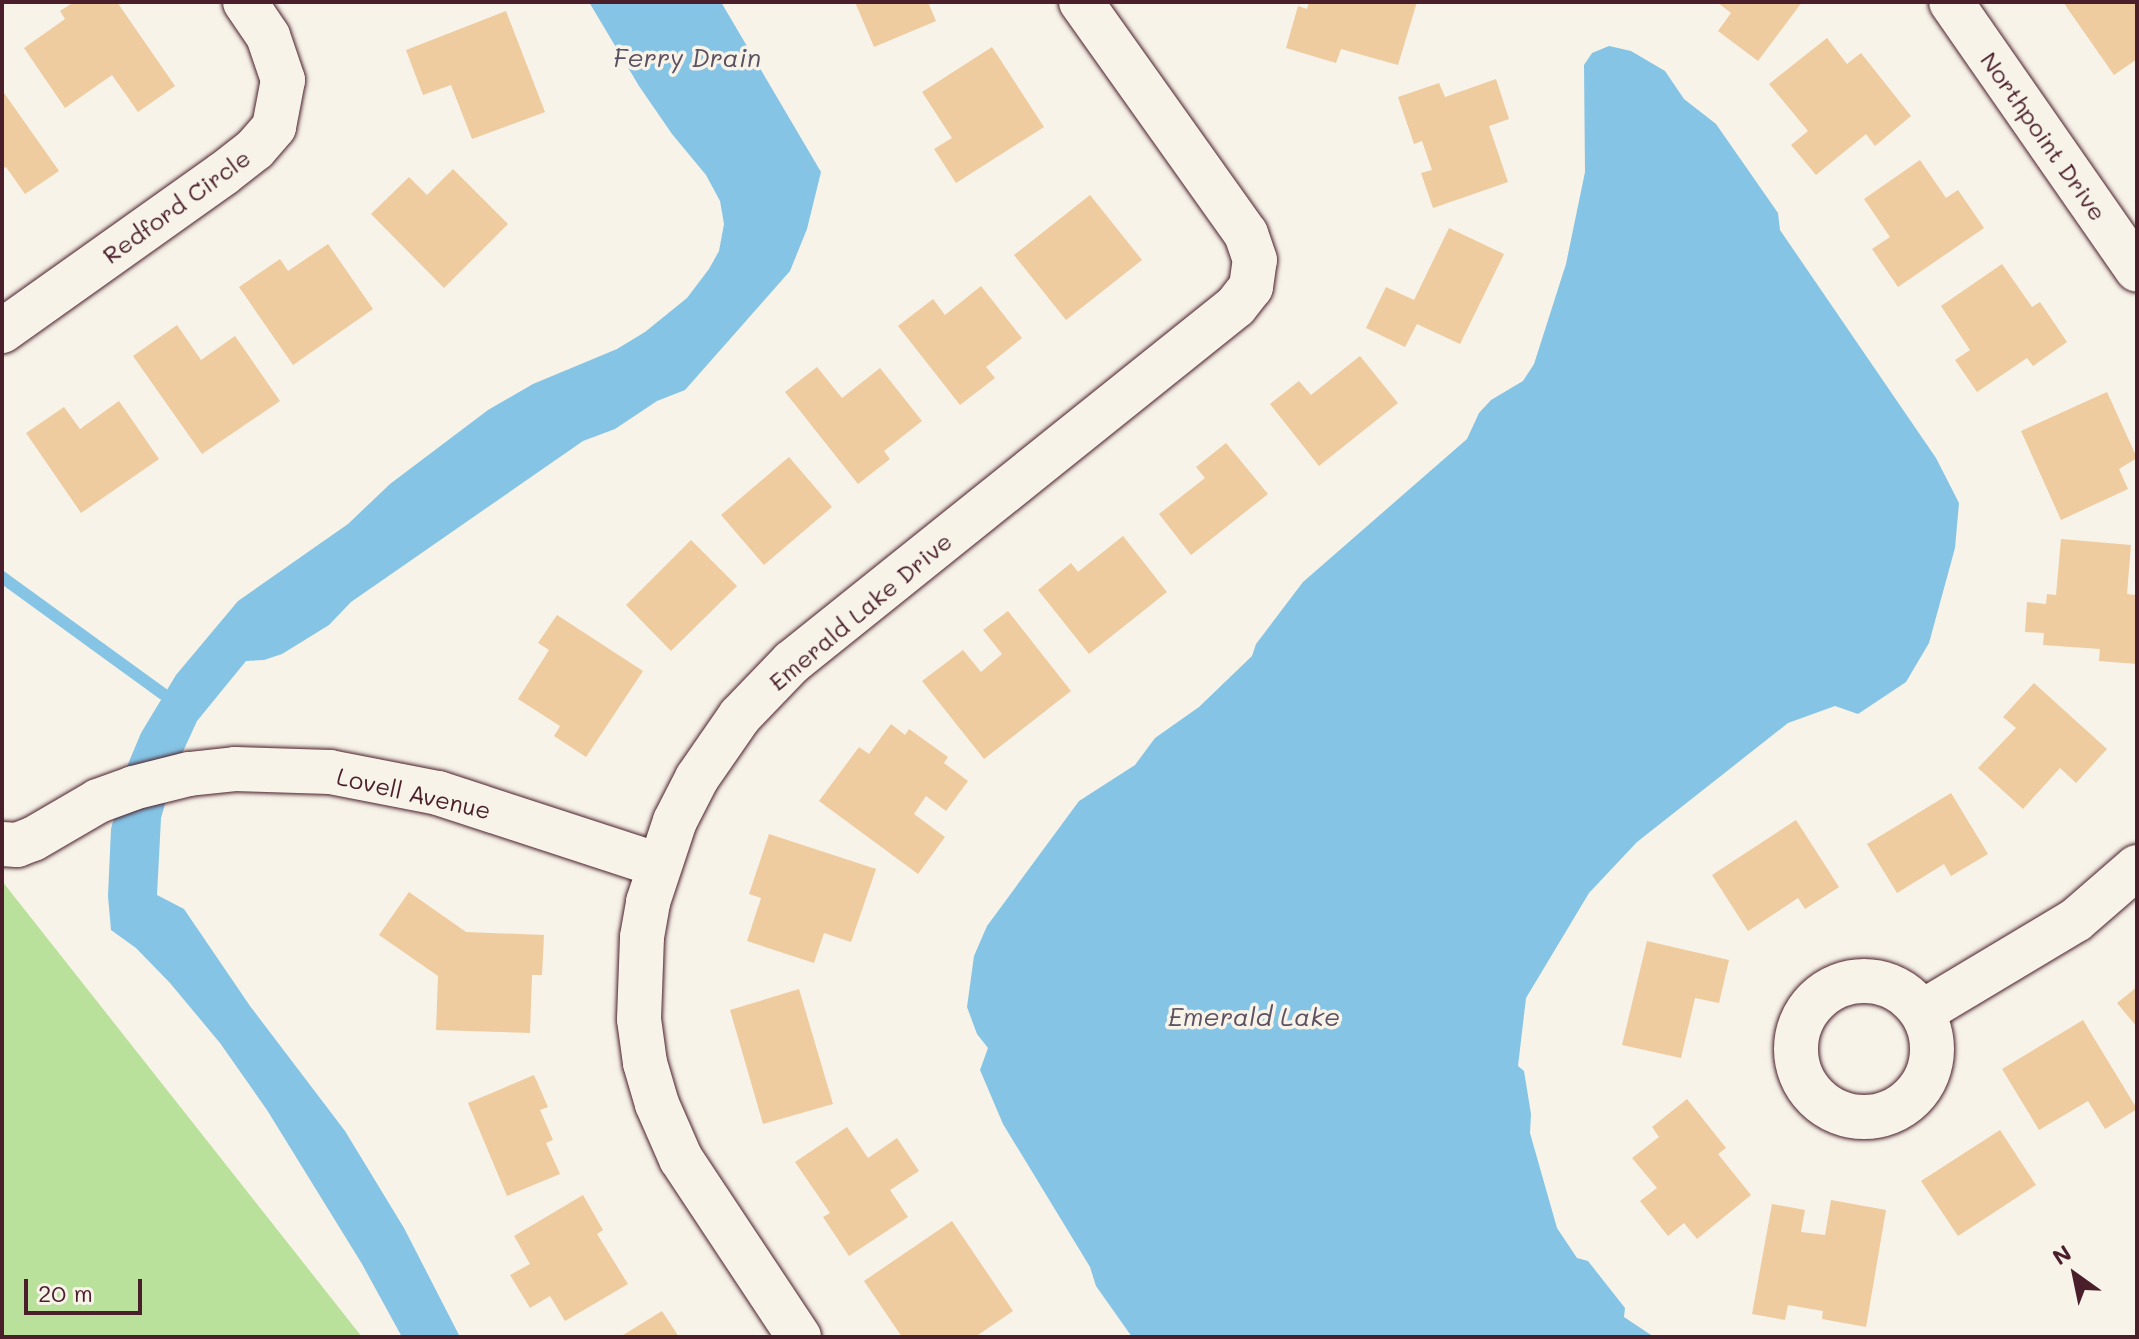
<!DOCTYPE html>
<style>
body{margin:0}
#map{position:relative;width:2139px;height:1339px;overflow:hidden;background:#f7f3e8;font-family:Mali,sans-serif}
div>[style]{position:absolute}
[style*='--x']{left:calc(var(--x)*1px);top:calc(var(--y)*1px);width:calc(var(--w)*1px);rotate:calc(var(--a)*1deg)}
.green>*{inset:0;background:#bae19c}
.water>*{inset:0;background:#85c4e5}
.stream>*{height:12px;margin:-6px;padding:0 6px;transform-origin:6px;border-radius:6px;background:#85c4e5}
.building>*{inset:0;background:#efcba0}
.roads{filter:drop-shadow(0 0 2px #4a1f2b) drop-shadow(0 0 2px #4a1f2b)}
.minor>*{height:44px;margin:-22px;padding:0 22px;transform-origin:22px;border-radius:22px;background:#f7f3e8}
.minor>.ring{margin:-22px;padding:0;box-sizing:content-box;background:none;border:44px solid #f7f3e8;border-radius:50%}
span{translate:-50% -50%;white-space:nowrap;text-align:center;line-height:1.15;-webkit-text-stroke:7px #f7f3e8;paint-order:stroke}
.street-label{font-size:24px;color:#4a1f2b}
.water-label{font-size:26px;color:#5c5163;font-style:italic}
.frame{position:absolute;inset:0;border:4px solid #4a1f2b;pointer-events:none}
.north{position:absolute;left:2035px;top:1235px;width:80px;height:80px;-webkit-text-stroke:6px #f7f3e8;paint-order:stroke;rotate:327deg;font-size:22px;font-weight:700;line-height:32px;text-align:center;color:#4a1f2b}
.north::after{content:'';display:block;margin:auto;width:28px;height:36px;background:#4a1f2b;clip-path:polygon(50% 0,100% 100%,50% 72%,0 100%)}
.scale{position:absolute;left:24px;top:1279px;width:118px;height:36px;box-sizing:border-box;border:4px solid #4a1f2b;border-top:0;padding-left:10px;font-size:24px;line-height:28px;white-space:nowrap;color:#4a1f2b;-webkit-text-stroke:6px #f7f3e8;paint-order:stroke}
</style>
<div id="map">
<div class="green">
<div style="clip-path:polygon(2px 881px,362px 1337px,2px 1337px)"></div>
</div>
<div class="water">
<div style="clip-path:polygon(589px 2px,721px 2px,821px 172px,807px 229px,790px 271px,685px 390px,657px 401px,615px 429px,583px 441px,351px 602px,329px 625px,282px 654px,264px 660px,246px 661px,197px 721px,175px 769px,161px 818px,157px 895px,184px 909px,250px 1006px,345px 1131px,404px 1228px,460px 1337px,402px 1337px,362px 1264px,267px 1110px,220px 1043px,170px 983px,136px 948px,111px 930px,108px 896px,111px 829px,128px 764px,141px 733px,176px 675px,238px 601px,348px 524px,390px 484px,488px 410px,533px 384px,617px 349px,645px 332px,687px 298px,709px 269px,719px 251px,724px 224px,720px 201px,706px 175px,672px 134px,639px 86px)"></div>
<div style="clip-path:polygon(1609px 46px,1631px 51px,1665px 71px,1684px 99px,1716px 124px,1778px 213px,1780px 230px,1936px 458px,1959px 503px,1955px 548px,1929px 643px,1906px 682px,1858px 714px,1835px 706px,1788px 723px,1637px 842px,1589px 893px,1526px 998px,1518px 1066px,1524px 1071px,1531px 1114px,1530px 1133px,1557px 1228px,1577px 1258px,1588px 1261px,1625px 1308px,1624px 1317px,1654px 1337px,1132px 1337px,1096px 1286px,1090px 1267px,1003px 1124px,980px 1070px,988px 1048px,977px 1034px,967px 1007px,974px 956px,987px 926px,1079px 801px,1135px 765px,1155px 738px,1199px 707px,1252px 656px,1256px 644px,1303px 582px,1467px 439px,1479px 413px,1491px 400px,1523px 381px,1534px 364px,1566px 264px,1585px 172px,1584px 65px,1592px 53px)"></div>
</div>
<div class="stream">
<div style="--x:2;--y:577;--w:199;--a:36"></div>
</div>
<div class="building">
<div style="clip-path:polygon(74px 2px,117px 2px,175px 86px,138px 112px,112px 75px,65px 108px,24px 48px,65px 19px,60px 11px)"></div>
<div style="clip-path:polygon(855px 2px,928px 2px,936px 21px,874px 47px)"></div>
<div style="clip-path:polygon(1309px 2px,1417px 2px,1398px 65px,1341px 49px,1336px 63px,1286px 48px,1298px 6px,1307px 9px)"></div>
<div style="clip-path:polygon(1717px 2px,1802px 2px,1758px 61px,1718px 31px,1731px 13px)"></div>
<div style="clip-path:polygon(2063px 2px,2137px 2px,2137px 59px,2114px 75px)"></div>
<div style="clip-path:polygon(506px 11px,545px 112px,472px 139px,451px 85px,423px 95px,406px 50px)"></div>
<div style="clip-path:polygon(1827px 38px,1847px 64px,1861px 53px,1911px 116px,1875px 146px,1866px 134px,1816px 175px,1791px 145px,1808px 131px,1769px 84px)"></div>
<div style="clip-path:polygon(992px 47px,1044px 127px,956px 183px,934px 149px,952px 138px,922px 92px)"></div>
<div style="clip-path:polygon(1496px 79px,1509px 119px,1489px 126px,1508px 182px,1433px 208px,1421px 173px,1432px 170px,1422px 141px,1414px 144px,1398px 97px,1439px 83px,1445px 97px)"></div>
<div style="clip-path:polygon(2px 90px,59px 171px,25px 194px,6px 167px,2px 169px)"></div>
<div style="clip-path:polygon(1920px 160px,1946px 198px,1958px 190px,1984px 228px,1898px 287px,1872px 249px,1890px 237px,1864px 199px)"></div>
<div style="clip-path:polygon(453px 169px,508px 224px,444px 288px,371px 214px,409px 177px,427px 195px)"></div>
<div style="clip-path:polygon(1090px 195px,1142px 260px,1066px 320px,1014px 255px)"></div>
<div style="clip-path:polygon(1449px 228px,1504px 254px,1460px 344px,1417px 324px,1405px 347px,1366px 328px,1386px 287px,1414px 300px)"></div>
<div style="clip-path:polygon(328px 244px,373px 309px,293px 365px,239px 287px,280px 259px,288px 271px)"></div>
<div style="clip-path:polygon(2002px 264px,2032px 307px,2040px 302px,2067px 342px,2033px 366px,2027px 358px,1977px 392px,1955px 360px,1970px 350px,1941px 306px)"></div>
<div style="clip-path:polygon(981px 286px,1022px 338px,986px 367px,995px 378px,960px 405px,898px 326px,933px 299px,945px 315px)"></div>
<div style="clip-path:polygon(177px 325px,201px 360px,235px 336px,280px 401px,202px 454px,133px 356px)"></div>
<div style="clip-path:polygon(1360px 356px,1398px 403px,1319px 466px,1270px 404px,1299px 381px,1311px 395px)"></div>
<div style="clip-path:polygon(817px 367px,842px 398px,880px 368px,922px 421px,884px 451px,890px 459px,858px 484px,785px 392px)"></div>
<div style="clip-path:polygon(2107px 392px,2137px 458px,2119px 469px,2128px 489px,2061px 520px,2021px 431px)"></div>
<div style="clip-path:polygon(119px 401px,159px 459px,81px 513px,26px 433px,64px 407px,80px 429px)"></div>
<div style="clip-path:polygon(1226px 443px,1268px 494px,1191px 555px,1159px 514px,1205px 478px,1196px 467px)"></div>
<div style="clip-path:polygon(789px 457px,832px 507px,764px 565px,721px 515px)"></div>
<div style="clip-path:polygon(1123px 536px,1167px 592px,1089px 654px,1038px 590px,1071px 563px,1078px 572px)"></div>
<div style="clip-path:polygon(2061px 539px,2131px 545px,2127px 594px,2136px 595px,2137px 664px,2099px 661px,2100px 649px,2043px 645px,2044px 633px,2025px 632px,2027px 602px,2046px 604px,2047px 594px,2056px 595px)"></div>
<div style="clip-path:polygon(691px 540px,737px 586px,671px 651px,626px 605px)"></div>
<div style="clip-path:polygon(1008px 611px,1071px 691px,984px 759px,922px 681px,963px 650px,981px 672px,1002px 654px,983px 630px)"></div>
<div style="clip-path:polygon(557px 615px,643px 671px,586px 757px,554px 736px,560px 726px,518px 699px,549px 650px,538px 643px)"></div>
<div style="clip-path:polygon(2034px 683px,2107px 749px,2076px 783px,2060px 768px,2023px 809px,1978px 768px,2016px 728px,2003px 717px)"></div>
<div style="clip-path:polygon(891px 724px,905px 735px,909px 729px,948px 757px,944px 763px,968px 781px,946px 811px,926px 796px,914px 814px,945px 837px,918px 874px,819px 801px,859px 747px,869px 754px)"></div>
<div style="clip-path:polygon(1951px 793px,1988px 854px,1951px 876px,1944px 864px,1897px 893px,1867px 844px)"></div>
<div style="clip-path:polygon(1796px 820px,1839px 887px,1805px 909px,1798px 898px,1748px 931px,1712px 875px)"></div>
<div style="clip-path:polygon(769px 834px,876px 869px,851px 942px,824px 933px,814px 963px,747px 941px,761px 898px,749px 894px)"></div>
<div style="clip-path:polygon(409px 892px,466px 932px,544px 935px,542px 975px,532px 975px,530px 1033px,436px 1030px,438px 976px,379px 935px)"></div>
<div style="clip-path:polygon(1647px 941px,1729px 960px,1719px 1003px,1695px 998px,1681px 1058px,1622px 1045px)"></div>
<div style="clip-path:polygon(2137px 987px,2137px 1027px,2117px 1003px)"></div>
<div style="clip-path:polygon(799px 989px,833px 1104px,763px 1124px,730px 1010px)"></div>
<div style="clip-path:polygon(2083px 1020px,2137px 1109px,2105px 1129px,2088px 1101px,2039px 1130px,2002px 1069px)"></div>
<div style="clip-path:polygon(534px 1075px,548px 1107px,540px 1110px,553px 1140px,546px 1143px,560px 1174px,507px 1196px,468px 1103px)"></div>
<div style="clip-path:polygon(1687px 1099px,1726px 1148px,1718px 1154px,1751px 1195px,1697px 1239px,1684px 1223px,1668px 1236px,1640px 1201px,1657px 1188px,1632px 1158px,1659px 1137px,1652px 1127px)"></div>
<div style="clip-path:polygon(847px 1127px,868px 1158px,897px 1138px,919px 1171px,890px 1190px,908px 1217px,849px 1256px,823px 1217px,830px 1213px,795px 1162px)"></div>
<div style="clip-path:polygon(2000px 1130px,2036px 1185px,1958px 1236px,1921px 1181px)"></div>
<div style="clip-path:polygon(583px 1195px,603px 1230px,597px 1234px,628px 1284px,565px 1321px,550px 1296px,530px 1308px,510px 1275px,530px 1264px,514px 1236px)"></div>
<div style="clip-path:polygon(1831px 1200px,1886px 1210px,1866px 1327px,1822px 1319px,1823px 1311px,1788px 1305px,1785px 1320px,1752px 1314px,1772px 1204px,1805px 1210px,1801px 1232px,1825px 1235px)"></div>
<div style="clip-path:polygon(952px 1221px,1013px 1311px,975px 1337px,902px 1337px,864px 1281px)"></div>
<div style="clip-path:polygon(662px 1311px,679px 1337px,620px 1337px)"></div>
</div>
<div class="roads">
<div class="minor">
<div style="--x:1951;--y:2;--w:326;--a:55.2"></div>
<div style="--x:2;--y:331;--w:271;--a:-35.4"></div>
<div style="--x:223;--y:174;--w:41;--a:-38"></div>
<div style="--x:255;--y:149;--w:29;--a:-49"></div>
<div style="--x:274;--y:127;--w:48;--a:-79.2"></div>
<div style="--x:283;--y:80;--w:46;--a:-108.8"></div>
<div style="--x:268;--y:36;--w:41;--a:-124.1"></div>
<div style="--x:2;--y:844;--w:15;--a:4"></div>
<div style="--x:17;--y:845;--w:17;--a:-21"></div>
<div style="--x:33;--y:839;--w:75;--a:-30.3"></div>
<div style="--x:98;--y:801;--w:37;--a:-20"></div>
<div style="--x:133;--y:788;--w:58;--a:-14"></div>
<div style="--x:189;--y:774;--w:46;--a:-6.2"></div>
<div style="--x:235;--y:769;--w:95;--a:1.8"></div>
<div style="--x:330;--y:772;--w:110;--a:11"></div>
<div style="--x:438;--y:793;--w:231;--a:18.1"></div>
<div class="ring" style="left:1796px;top:981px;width:92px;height:92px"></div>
<div style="--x:1922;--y:1012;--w:179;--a:-30.9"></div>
<div style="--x:2076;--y:920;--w:81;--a:-41"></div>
<div style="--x:799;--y:1337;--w:214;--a:-123.5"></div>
<div style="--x:681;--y:1159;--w:60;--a:-113.6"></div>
<div style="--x:657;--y:1104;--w:43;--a:-106.3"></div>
<div style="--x:645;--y:1063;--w:44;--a:-97.8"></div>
<div style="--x:639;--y:1019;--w:82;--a:-87.9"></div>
<div style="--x:642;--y:937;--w:36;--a:-80"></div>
<div style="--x:648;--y:902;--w:85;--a:-71.6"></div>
<div style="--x:675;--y:821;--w:48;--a:-62.9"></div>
<div style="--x:697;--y:778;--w:75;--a:-55.3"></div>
<div style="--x:740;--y:716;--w:75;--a:-46.1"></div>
<div style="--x:792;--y:662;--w:569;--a:-38.72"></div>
<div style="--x:1236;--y:306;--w:24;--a:-52"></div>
<div style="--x:1251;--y:287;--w:27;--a:-82"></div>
<div style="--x:1255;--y:260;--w:28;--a:-109"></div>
<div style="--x:1246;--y:234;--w:285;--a:-125.4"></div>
</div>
</div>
<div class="street-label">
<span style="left:2044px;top:136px;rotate:55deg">Northpoint Drive</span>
<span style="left:176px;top:206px;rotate:-36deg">Redford Circle</span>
<span style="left:860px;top:611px;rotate:-40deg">Emerald Lake Drive</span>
<span style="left:414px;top:793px;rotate:13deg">Lovell Avenue</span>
</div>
<div class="water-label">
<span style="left:687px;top:58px">Ferry Drain</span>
<span style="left:1254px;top:1017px">Emerald Lake</span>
</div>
<div class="frame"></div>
<div class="north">N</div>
<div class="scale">20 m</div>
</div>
